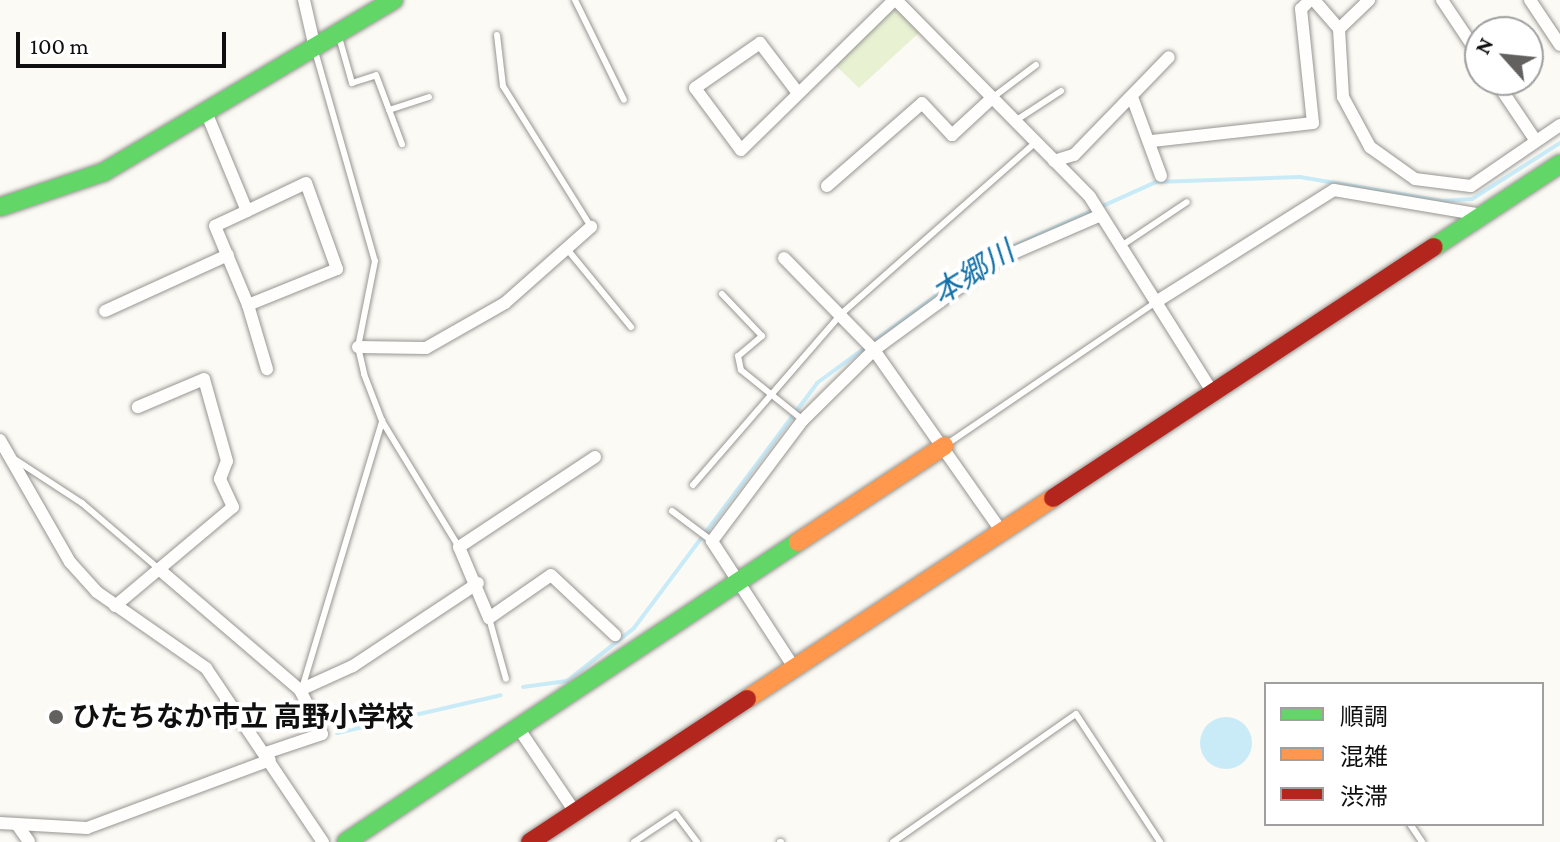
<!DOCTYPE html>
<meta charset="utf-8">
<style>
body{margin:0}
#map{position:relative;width:1560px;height:842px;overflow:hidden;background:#fcfaf4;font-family:"Crimson Pro","Noto Sans JP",serif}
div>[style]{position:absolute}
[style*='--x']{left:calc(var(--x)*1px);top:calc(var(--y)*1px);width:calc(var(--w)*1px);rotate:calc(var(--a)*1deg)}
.green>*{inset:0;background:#e8f2d3}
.water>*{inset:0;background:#c9ebf8}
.round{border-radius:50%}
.stream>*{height:4px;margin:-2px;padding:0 2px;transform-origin:2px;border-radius:2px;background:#c9ebf8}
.roads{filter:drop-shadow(0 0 2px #969592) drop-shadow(0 0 2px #969592)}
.lane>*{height:6px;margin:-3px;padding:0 3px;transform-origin:3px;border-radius:3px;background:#fffefd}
.street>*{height:12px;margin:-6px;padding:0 6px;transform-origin:6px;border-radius:6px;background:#fffefd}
.fast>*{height:18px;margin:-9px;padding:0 9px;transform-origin:9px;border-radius:9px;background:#63d668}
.slow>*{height:18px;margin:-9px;padding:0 9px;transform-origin:9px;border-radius:9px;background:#ff974d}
.jam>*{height:18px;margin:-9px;padding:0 9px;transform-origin:9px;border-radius:9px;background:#b3261e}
.dots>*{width:22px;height:22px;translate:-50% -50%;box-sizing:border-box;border:4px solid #fff;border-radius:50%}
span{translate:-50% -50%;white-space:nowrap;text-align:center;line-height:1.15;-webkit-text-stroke:8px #fff;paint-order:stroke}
.poi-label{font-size:28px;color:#0f0f0f;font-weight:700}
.left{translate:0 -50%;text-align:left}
.water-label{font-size:30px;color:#1170a8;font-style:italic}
.legend{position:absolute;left:1264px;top:682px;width:280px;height:144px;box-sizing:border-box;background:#fff;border:2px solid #9f9f9f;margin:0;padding:10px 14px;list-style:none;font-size:24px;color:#0f0f0f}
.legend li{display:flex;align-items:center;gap:16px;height:40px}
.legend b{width:40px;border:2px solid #9f9f9f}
.north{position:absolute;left:1464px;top:16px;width:80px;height:80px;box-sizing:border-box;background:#fff;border:2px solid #9f9f9f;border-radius:50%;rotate:297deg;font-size:22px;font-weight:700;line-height:32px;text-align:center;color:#0f0f0f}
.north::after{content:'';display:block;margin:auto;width:28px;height:36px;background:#62615f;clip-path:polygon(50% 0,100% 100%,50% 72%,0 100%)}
.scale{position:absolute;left:16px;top:32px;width:210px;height:36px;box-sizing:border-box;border:4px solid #0f0f0f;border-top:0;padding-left:10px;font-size:24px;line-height:28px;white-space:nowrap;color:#0f0f0f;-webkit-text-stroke:6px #fff;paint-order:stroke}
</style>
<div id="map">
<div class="green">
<div style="clip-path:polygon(894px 4px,922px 30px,859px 88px,833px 63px)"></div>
</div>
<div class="water">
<div class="round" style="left:1200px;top:717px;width:52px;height:52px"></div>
</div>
<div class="stream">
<div style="--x:523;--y:687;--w:44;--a:-7.8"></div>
<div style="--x:567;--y:681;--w:85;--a:-38.3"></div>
<div style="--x:634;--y:628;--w:306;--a:-53.2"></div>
<div style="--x:817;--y:383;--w:211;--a:-36.3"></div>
<div style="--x:987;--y:258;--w:185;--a:-24.2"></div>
<div style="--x:1156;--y:182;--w:144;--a:-2"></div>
<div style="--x:1300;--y:177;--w:144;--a:9.6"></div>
<div style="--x:1442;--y:201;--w:30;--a:-4"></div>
<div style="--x:1472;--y:199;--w:104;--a:-32.5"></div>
<div style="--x:337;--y:733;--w:168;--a:-13"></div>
</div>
<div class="roads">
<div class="lane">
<div style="--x:575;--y:0;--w:111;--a:63.9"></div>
<div style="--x:497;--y:35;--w:51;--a:83.3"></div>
<div style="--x:503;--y:86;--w:166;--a:58"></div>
<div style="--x:339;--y:37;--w:48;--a:74.2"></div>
<div style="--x:352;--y:83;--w:25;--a:-18"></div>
<div style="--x:376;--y:75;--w:74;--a:69.4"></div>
<div style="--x:315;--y:51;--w:218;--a:74.1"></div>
<div style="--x:375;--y:261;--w:88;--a:101.2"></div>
<div style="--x:358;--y:347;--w:28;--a:77"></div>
<div style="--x:364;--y:374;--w:50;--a:69"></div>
<div style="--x:382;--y:421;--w:148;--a:58.6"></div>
<div style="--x:992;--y:98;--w:55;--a:-36.9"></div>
<div style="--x:389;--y:110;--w:42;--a:-18"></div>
<div style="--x:1015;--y:121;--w:55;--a:-33.1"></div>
<div style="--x:1121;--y:246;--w:79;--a:-33.7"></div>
<div style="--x:567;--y:249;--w:101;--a:50.6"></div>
<div style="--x:722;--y:294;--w:58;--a:46.4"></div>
<div style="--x:762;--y:336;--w:31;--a:140"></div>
<div style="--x:738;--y:356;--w:14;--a:78"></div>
<div style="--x:741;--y:370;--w:80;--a:38.9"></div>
<div style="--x:947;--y:444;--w:253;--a:-34.2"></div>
<div style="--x:16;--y:460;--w:79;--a:33.1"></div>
<div style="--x:82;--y:503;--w:101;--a:40.6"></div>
<div style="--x:693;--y:485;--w:226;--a:-49.1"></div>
<div style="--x:841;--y:314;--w:260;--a:-41.4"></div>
<div style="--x:672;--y:511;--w:50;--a:36.9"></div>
<div style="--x:489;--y:618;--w:63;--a:74.4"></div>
<div style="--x:303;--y:685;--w:276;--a:-73.3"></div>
<div style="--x:1410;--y:824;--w:22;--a:56"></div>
<div style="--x:634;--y:842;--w:50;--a:-33.7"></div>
<div style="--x:676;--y:814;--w:35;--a:53"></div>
<div style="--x:780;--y:842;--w:1;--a:0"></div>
<div style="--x:893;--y:842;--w:223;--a:-35"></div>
<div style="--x:1076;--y:714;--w:153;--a:56.7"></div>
</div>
<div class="street">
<div style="--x:304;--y:0;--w:49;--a:77.1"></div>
<div style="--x:896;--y:0;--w:276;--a:45.4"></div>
<div style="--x:1090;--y:197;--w:231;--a:57.9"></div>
<div style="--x:1314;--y:0;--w:38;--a:49"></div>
<div style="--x:1339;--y:29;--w:68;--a:86.6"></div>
<div style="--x:1343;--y:97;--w:57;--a:61.6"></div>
<div style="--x:1370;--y:147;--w:55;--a:35.4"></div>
<div style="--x:1415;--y:179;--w:56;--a:7.1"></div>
<div style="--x:1471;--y:186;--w:108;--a:-34.4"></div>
<div style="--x:1442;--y:0;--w:69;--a:56.3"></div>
<div style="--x:1530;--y:0;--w:54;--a:56.3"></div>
<div style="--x:1339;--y:29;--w:42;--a:-44"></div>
<div style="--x:1495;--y:80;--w:73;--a:56.1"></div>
<div style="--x:798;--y:93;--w:63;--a:-127.2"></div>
<div style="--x:760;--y:43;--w:79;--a:145.3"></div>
<div style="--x:695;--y:88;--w:77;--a:53.4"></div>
<div style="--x:741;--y:150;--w:214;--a:-44.4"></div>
<div style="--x:1132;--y:97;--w:84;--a:69.8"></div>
<div style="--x:206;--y:112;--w:107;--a:67.5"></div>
<div style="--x:247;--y:211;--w:35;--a:155"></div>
<div style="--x:215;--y:226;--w:86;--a:67.3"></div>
<div style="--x:248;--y:305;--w:96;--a:-22"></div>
<div style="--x:337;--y:269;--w:91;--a:-109.8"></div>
<div style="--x:306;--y:183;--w:65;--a:154.6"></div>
<div style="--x:1152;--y:141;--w:162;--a:-6.4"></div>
<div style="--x:1313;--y:123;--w:115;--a:-96"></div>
<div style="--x:1301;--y:9;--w:13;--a:-45"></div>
<div style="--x:1054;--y:161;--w:21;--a:-17"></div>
<div style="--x:1074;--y:155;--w:136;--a:-45.9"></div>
<div style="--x:827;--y:186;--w:126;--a:-41.1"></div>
<div style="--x:922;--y:103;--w:44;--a:46.8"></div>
<div style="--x:952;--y:135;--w:54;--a:-42.8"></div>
<div style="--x:784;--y:258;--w:129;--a:45.6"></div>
<div style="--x:874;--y:350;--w:219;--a:54.9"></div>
<div style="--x:1156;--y:302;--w:210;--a:-32.2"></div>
<div style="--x:1334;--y:190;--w:150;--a:9.6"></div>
<div style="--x:248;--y:305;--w:67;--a:73.5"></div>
<div style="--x:105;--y:311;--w:135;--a:-24.5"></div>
<div style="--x:358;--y:347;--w:68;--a:0.8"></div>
<div style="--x:426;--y:348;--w:91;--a:-29.7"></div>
<div style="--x:505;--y:303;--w:115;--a:-41.5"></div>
<div style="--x:0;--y:440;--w:141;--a:60.2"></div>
<div style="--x:70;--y:562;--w:40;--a:48"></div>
<div style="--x:97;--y:592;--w:133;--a:34.9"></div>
<div style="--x:206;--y:668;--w:210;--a:56.1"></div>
<div style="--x:595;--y:457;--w:163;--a:146.5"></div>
<div style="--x:459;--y:547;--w:77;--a:67.1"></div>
<div style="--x:489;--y:618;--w:75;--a:-34.7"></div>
<div style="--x:551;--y:575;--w:88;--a:43.2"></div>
<div style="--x:160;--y:570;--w:184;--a:40.6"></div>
<div style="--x:300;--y:690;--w:49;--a:63.4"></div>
<div style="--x:322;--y:734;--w:59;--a:161.3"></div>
<div style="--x:115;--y:606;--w:154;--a:-40"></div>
<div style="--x:233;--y:507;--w:31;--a:-115"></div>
<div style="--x:220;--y:479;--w:19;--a:-69"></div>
<div style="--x:227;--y:461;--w:85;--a:-105.7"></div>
<div style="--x:204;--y:379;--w:72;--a:157"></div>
<div style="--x:795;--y:669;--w:153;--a:-123"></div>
<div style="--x:712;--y:541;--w:151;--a:-53.1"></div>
<div style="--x:803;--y:420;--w:100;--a:-44.6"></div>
<div style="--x:874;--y:350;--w:152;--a:-36.2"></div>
<div style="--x:997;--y:260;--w:113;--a:-23.4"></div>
<div style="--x:300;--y:690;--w:58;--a:-24.4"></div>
<div style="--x:353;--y:666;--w:150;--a:-33.6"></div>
<div style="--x:519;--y:729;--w:100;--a:56"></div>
<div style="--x:0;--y:823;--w:87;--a:3.3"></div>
<div style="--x:87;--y:828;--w:195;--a:-20.4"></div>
<div style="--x:18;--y:826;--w:19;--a:55"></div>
</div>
<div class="fast">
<div style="--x:0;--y:207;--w:110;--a:-18.6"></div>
<div style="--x:104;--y:172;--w:337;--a:-30.7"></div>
<div style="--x:1434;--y:247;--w:151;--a:-33.4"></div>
<div style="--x:346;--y:842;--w:542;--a:-33.57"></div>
</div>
<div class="slow">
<div style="--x:798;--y:542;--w:175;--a:-33.3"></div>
<div style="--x:747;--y:699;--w:366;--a:-33.3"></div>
</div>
<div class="jam">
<div style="--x:1053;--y:498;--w:456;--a:-33.4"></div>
<div style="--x:530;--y:842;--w:260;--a:-33.4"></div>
</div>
</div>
<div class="dots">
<div style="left:56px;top:717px;background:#62615f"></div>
</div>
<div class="poi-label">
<span class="left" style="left:72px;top:717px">ひたちなか市立 高野小学校</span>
</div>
<div class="water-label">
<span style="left:973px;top:273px;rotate:-32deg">本郷川</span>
</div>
<ul class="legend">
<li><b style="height:10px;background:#63d668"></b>順調</li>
<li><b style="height:10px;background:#ff974d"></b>混雑</li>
<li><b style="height:10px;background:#b3261e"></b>渋滞</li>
</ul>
<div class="north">N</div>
<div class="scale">100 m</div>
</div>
